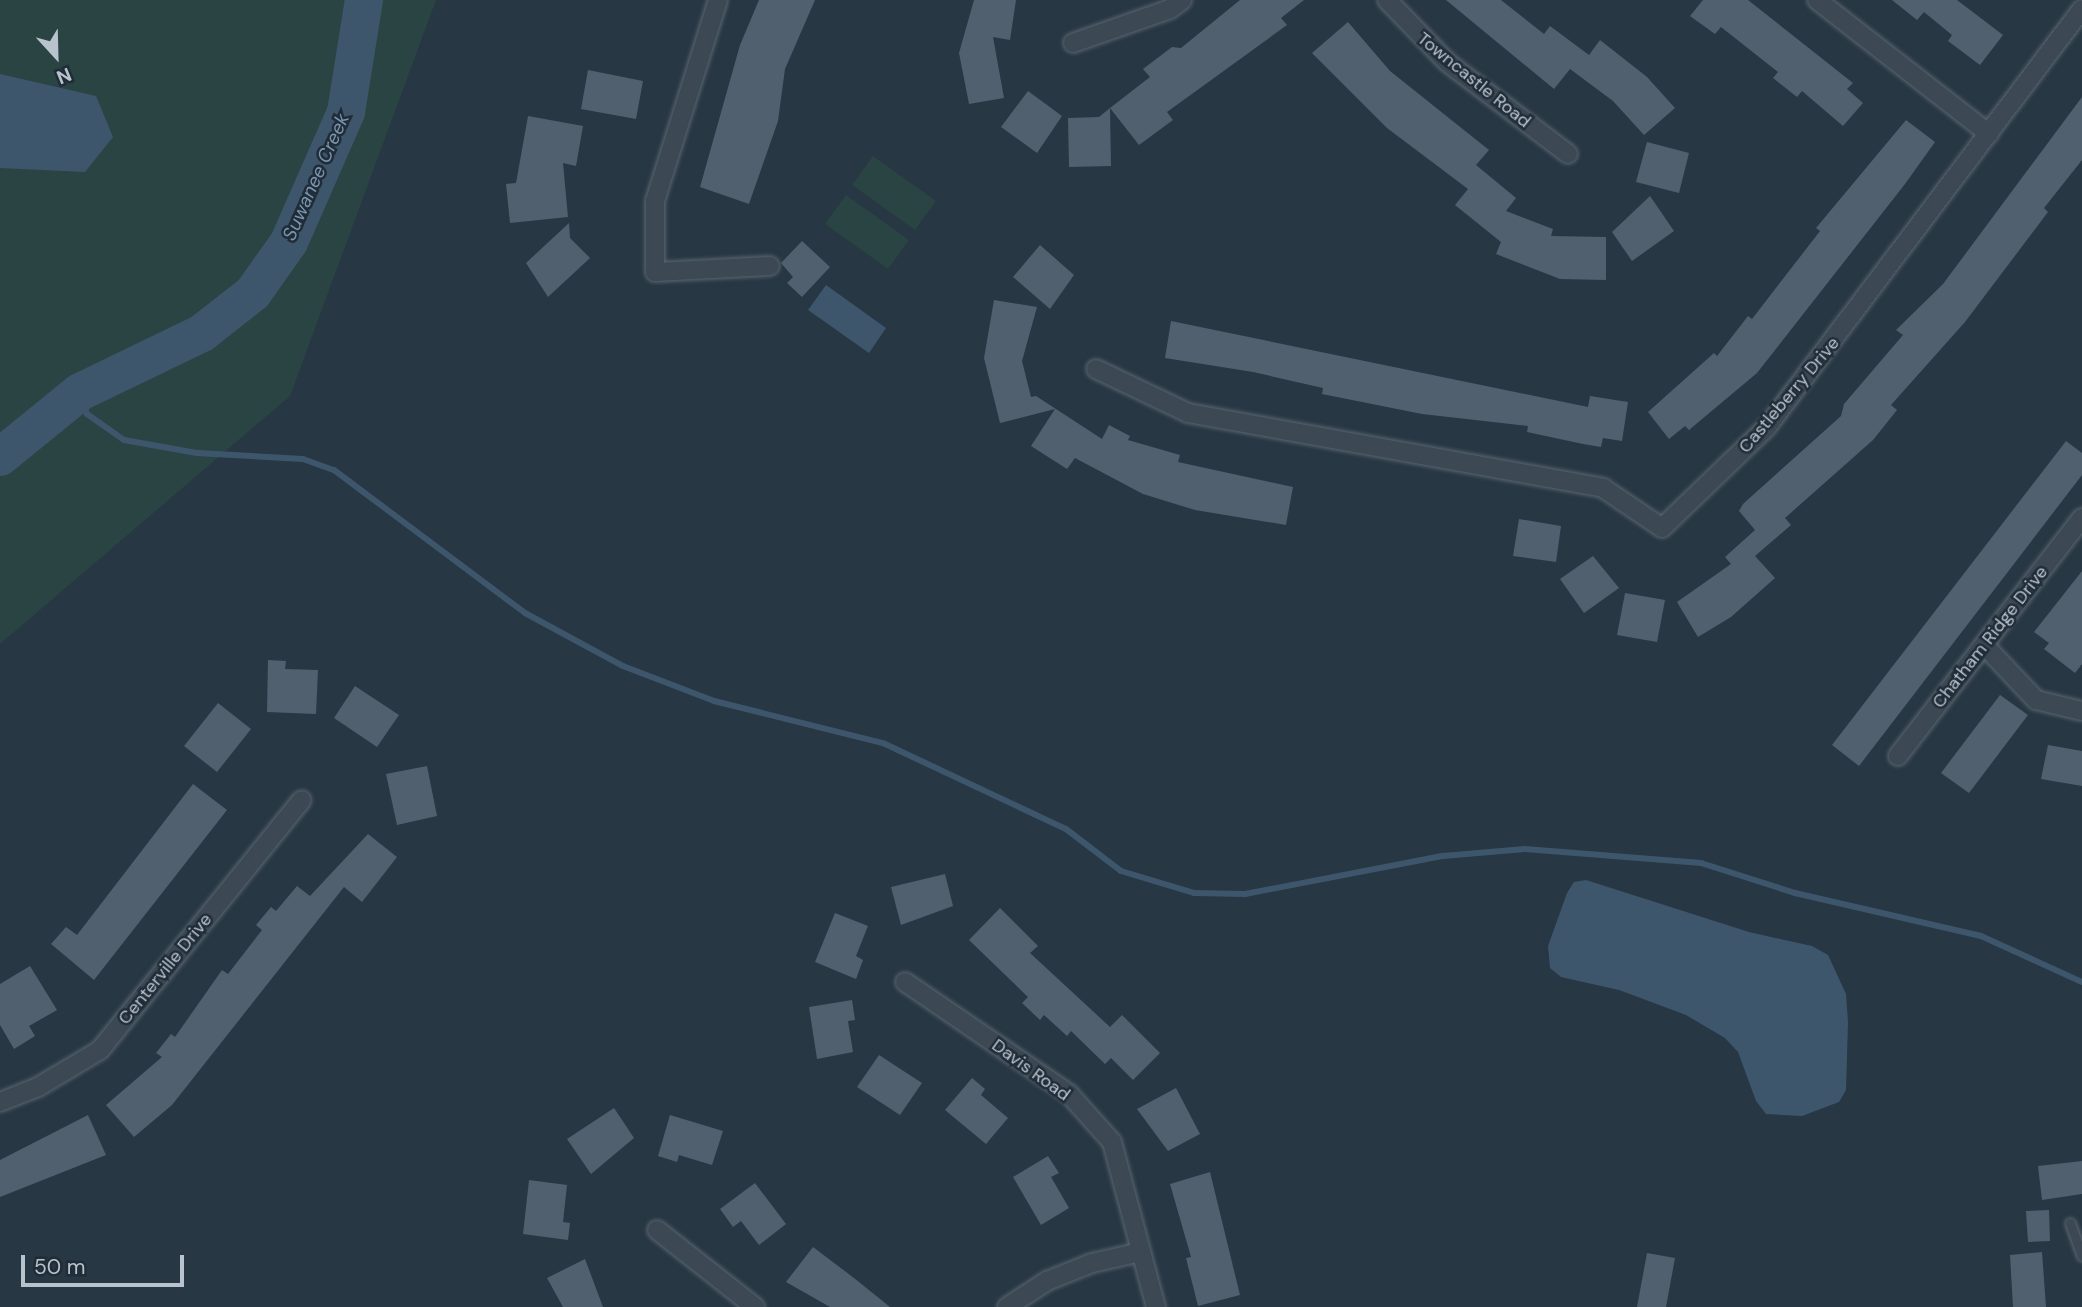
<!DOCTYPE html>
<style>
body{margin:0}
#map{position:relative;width:2082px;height:1307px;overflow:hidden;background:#273744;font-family:"DM Sans",sans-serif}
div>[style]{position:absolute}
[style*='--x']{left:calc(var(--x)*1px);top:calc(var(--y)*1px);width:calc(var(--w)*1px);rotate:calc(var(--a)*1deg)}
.green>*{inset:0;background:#2a4444}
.water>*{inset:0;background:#3e566c}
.stream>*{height:6px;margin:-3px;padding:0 3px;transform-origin:3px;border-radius:3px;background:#3e566c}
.river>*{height:38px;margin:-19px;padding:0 19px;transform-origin:19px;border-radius:19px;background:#3e566c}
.building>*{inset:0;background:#51606e}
.roads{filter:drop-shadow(0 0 2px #5a6670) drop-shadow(0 0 2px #5a6670)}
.lane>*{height:9px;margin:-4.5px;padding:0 4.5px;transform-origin:4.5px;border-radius:4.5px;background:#3c4853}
.street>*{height:18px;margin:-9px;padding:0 9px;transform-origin:9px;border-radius:9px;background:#3c4853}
span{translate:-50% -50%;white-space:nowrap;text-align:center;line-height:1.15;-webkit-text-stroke:5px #202d39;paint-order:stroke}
.street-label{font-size:18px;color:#b9c3cd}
.water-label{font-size:19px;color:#7a96af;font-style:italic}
.north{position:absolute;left:21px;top:21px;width:70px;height:70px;-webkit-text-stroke:5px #202d39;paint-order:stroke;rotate:158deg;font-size:19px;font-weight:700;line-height:28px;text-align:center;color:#b9c3cd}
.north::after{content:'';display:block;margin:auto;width:24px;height:32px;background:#b9c3cd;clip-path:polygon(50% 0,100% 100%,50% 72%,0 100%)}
.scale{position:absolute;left:21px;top:1255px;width:163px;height:32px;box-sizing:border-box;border:4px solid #b9c3cd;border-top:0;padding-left:9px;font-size:21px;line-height:24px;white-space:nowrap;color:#b9c3cd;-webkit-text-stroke:5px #202d39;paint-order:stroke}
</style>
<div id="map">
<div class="green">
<div style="clip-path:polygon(0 0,436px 0,290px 396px,0 644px)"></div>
<div style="clip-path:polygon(873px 156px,936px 201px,915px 230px,852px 185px)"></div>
<div style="clip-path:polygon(846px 195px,909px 240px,888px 269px,825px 224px)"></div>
</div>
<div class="water">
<div style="clip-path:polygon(0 74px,96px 96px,113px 137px,85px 172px,0 168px)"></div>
<div style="clip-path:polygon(826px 285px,886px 328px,869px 353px,808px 310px)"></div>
<div style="clip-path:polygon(1586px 880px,1749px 932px,1812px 946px,1828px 955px,1846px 994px,1848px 1022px,1846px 1090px,1839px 1102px,1802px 1116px,1766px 1114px,1756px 1101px,1738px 1052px,1725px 1038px,1686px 1015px,1619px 990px,1561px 977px,1550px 968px,1548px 946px,1567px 893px,1574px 882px)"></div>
</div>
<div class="stream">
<div style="--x:80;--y:392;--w:23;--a:72"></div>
<div style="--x:87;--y:414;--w:45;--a:35.1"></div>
<div style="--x:124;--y:440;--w:74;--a:10.1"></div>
<div style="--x:197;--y:453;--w:106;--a:3.2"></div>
<div style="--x:303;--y:459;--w:33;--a:20"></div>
<div style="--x:334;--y:470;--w:239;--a:36.8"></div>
<div style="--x:525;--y:613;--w:111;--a:28.4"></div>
<div style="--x:623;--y:666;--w:97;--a:21"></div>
<div style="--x:714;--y:701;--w:174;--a:14"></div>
<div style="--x:883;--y:743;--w:202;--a:25.2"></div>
<div style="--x:1066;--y:829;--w:69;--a:37.4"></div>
<div style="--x:1121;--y:871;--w:76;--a:16.8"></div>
<div style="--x:1194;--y:893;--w:51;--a:1.1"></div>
<div style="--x:1245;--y:894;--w:202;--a:-10.9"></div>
<div style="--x:1443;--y:856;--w:82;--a:-4.9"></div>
<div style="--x:1525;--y:849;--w:177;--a:4.5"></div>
<div style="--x:1701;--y:863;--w:99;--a:17.7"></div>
<div style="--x:1795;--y:893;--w:191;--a:13"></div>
<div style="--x:1981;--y:936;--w:111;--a:24.5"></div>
</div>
<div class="river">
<div style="--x:0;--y:457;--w:103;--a:-39.1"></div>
<div style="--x:80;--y:392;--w:136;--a:-25.8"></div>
<div style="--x:202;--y:333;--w:65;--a:-38.1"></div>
<div style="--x:253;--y:293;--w:62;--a:-54.8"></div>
<div style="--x:289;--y:242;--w:142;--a:-66.3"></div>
<div style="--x:346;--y:112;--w:113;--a:-80.9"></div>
</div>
<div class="building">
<div style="clip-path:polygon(759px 0,815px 0,785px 69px,778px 121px,749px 204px,700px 187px,740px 45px)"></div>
<div style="clip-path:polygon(974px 0,1016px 0,1010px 40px,993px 37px,1004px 98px,969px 104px,959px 53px)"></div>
<div style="clip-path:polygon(1240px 0,1304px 0,1281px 18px,1287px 25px,1167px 112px,1173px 120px,1139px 145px,1110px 108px,1150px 77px,1143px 69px,1172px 47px,1181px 48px)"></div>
<div style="clip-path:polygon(1446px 0,1501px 0,1544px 34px,1550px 26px,1589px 55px,1600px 40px,1647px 77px,1675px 108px,1644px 135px,1613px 101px,1570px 69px,1554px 89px)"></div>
<div style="clip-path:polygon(1703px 0,1748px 0,1853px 83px,1847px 89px,1863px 103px,1843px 126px,1802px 91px,1797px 97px,1773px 78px,1778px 72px,1721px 27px,1715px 34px,1690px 16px)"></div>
<div style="clip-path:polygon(1892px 0,1957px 0,2003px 35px,1980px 65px,1948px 41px,1952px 35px,1924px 12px,1917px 20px)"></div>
<div style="clip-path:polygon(1348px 22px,1390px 71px,1489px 150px,1476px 165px,1516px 198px,1506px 211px,1553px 229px,1551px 236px,1606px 237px,1606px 280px,1560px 279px,1496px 254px,1501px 242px,1455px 205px,1468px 189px,1387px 128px,1312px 53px)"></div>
<div style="clip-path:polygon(588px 70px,643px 81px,636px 119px,581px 109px)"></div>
<div style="clip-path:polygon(1028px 91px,1062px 116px,1037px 153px,1001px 127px)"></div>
<div style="clip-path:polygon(2082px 97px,2082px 160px,2044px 208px,2048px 212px,1965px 322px,1891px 405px,1897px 410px,1873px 440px,1785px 518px,1791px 525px,1755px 556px,1775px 578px,1731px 617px,1698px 637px,1677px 602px,1731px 564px,1725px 557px,1755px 530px,1739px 511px,1743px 504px,1841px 416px,1844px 404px,1903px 335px,1896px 330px,1943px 284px)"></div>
<div style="clip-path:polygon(1110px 108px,1111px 166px,1069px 167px,1068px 118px,1099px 117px)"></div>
<div style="clip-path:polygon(528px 116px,583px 126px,576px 166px,563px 163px,568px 217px,510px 223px,506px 184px,516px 183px)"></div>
<div style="clip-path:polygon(1906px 120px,1935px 142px,1905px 184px,1757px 373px,1689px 430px,1685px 426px,1669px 439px,1648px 412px,1714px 353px,1717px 356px,1748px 316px,1752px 319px,1820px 231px,1816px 228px)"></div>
<div style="clip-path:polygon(1647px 142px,1689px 153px,1679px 193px,1636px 182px)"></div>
<div style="clip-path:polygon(1650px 196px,1674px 231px,1632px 261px,1612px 232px)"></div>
<div style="clip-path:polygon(569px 223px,570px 238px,590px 258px,548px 297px,526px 263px)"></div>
<div style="clip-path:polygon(802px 241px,830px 267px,802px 297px,787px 283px,793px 277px,781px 263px)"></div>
<div style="clip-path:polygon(1040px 245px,1074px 275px,1050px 309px,1013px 277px)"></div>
<div style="clip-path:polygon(994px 300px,1037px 307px,1022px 361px,1031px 397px,1036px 396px,1102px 439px,1109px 425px,1130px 436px,1128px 440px,1180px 455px,1178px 462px,1293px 487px,1286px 525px,1195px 510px,1143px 494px,1075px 458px,1067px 469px,1031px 446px,1055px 409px,1000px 423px,984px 358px)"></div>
<div style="clip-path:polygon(1171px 321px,1588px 407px,1590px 396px,1628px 402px,1622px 441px,1603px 438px,1601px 447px,1583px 444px,1527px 432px,1528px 426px,1422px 414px,1322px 394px,1323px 388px,1253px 372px,1165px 358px)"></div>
<div style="clip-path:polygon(2066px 441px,2082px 453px,2082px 475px,1859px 766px,1832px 745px)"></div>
<div style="clip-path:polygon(1519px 519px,1561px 526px,1556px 562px,1513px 556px)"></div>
<div style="clip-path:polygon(1593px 556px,1619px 588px,1584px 613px,1560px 579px)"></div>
<div style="clip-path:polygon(2082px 571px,2082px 664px,2075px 673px,2044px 649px,2049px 643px,2034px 632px)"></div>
<div style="clip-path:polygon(1625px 593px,1665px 600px,1657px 642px,1617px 635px)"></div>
<div style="clip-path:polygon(268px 660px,286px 661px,285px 669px,318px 670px,316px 714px,267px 712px)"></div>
<div style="clip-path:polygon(355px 686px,399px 715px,377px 747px,334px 718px)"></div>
<div style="clip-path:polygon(2000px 695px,2028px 715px,1969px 793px,1941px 773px)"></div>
<div style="clip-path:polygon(218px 703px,251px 729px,217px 772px,184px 746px)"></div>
<div style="clip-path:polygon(2048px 745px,2082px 751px,2082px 786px,2041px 779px)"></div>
<div style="clip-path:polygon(427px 766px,437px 816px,397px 825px,386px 774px)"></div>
<div style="clip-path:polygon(193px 784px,227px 810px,94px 980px,51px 944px,66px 927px,77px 935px)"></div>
<div style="clip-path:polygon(368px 834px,397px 857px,362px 902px,344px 887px,172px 1105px,134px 1137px,106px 1105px,162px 1057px,156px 1053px,171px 1034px,175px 1037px,222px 970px,228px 974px,262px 930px,256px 925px,271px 907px,276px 911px,297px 886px,310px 896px)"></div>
<div style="clip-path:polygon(945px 874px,953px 906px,901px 925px,891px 887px)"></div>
<div style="clip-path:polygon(1000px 908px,1038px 946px,1030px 953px,1110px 1027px,1122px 1015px,1160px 1053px,1133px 1080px,1111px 1058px,1105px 1064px,1071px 1031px,1067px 1036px,1044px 1015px,1040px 1020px,1022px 1003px,1028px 997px,969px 940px)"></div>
<div style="clip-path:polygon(835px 913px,868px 926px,856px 956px,863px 960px,856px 979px,815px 962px)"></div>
<div style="clip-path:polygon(30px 966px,57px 1010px,29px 1026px,35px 1036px,14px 1049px,0 1025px,0 984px)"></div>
<div style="clip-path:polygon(852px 1000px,855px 1020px,848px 1021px,853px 1052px,817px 1059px,809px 1007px)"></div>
<div style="clip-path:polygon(879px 1055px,922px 1083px,900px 1115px,857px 1087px)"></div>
<div style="clip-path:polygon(972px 1078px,985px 1089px,981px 1095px,1008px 1118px,986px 1144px,945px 1110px)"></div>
<div style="clip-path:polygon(1176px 1088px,1200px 1134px,1168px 1151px,1137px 1109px)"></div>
<div style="clip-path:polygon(614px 1108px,634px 1138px,591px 1174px,567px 1139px)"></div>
<div style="clip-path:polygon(88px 1115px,106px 1155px,0 1197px,0 1160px)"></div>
<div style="clip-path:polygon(670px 1115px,723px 1131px,712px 1165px,679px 1155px,677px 1162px,658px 1156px)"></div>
<div style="clip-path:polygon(1048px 1156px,1059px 1173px,1051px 1177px,1069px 1208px,1041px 1225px,1013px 1177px)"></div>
<div style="clip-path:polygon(2082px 1161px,2082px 1194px,2042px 1200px,2038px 1166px)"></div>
<div style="clip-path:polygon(1210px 1172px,1240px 1295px,1198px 1306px,1186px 1258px,1191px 1257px,1170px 1184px)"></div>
<div style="clip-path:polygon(529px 1180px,567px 1185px,563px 1222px,570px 1223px,568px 1240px,523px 1234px)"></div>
<div style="clip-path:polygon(755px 1183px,786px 1224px,759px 1245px,741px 1221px,733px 1227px,720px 1209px)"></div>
<div style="clip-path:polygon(2049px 1210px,2050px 1241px,2028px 1242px,2026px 1211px)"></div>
<div style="clip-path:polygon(813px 1247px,854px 1278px,890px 1307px,830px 1307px,786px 1282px)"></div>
<div style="clip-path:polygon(2042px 1252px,2046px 1307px,2013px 1307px,2010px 1255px)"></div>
<div style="clip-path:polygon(1647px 1253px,1675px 1258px,1666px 1307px,1637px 1307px)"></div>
<div style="clip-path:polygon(585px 1259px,603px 1307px,563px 1307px,547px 1278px)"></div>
</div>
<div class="roads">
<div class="lane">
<div style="--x:2070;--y:1223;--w:35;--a:70"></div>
</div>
<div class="street">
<div style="--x:718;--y:0;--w:211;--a:107.4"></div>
<div style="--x:655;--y:201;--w:71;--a:90"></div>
<div style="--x:655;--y:272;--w:115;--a:-3"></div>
<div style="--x:1387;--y:0;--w:86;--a:45.9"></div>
<div style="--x:1447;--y:62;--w:152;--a:37.2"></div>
<div style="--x:1817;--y:0;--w:218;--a:37.9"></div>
<div style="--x:1073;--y:43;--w:103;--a:-19.3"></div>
<div style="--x:1170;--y:9;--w:15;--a:-37"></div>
<div style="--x:1096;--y:369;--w:102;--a:25.6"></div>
<div style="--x:1188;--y:413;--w:422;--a:10.2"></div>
<div style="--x:1603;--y:488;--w:71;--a:34.1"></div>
<div style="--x:1662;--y:528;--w:146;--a:-43.9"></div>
<div style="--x:1767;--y:427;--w:523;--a:-53"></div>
<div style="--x:1984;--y:645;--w:76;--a:46.6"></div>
<div style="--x:2036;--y:700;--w:47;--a:13.4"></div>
<div style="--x:1898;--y:756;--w:301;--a:-52.3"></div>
<div style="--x:905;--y:982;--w:199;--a:34.3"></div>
<div style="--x:1069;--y:1094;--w:64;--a:48.1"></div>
<div style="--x:1112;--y:1142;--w:171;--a:75.1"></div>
<div style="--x:0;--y:1102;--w:41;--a:-21.5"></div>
<div style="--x:38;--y:1087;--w:72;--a:-30.8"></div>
<div style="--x:100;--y:1050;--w:321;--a:-51.1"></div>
<div style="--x:657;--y:1230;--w:125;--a:38.2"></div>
<div style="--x:1007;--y:1307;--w:48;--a:-33"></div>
<div style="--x:1047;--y:1281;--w:48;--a:-21.8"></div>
<div style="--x:1092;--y:1263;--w:50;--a:-12.7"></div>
</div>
</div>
<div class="street-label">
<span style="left:1474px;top:80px;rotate:39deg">Towncastle Road</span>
<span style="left:1789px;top:395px;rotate:-50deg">Castleberry Drive</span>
<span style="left:1990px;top:637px;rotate:-52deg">Chatham Ridge Drive</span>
<span style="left:165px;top:969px;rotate:-51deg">Centerville Drive</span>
<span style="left:1031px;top:1070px;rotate:36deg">Davis Road</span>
</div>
<div class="water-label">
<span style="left:316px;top:177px;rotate:-66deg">Suwanee Creek</span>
</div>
<div class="north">N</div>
<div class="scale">50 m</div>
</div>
